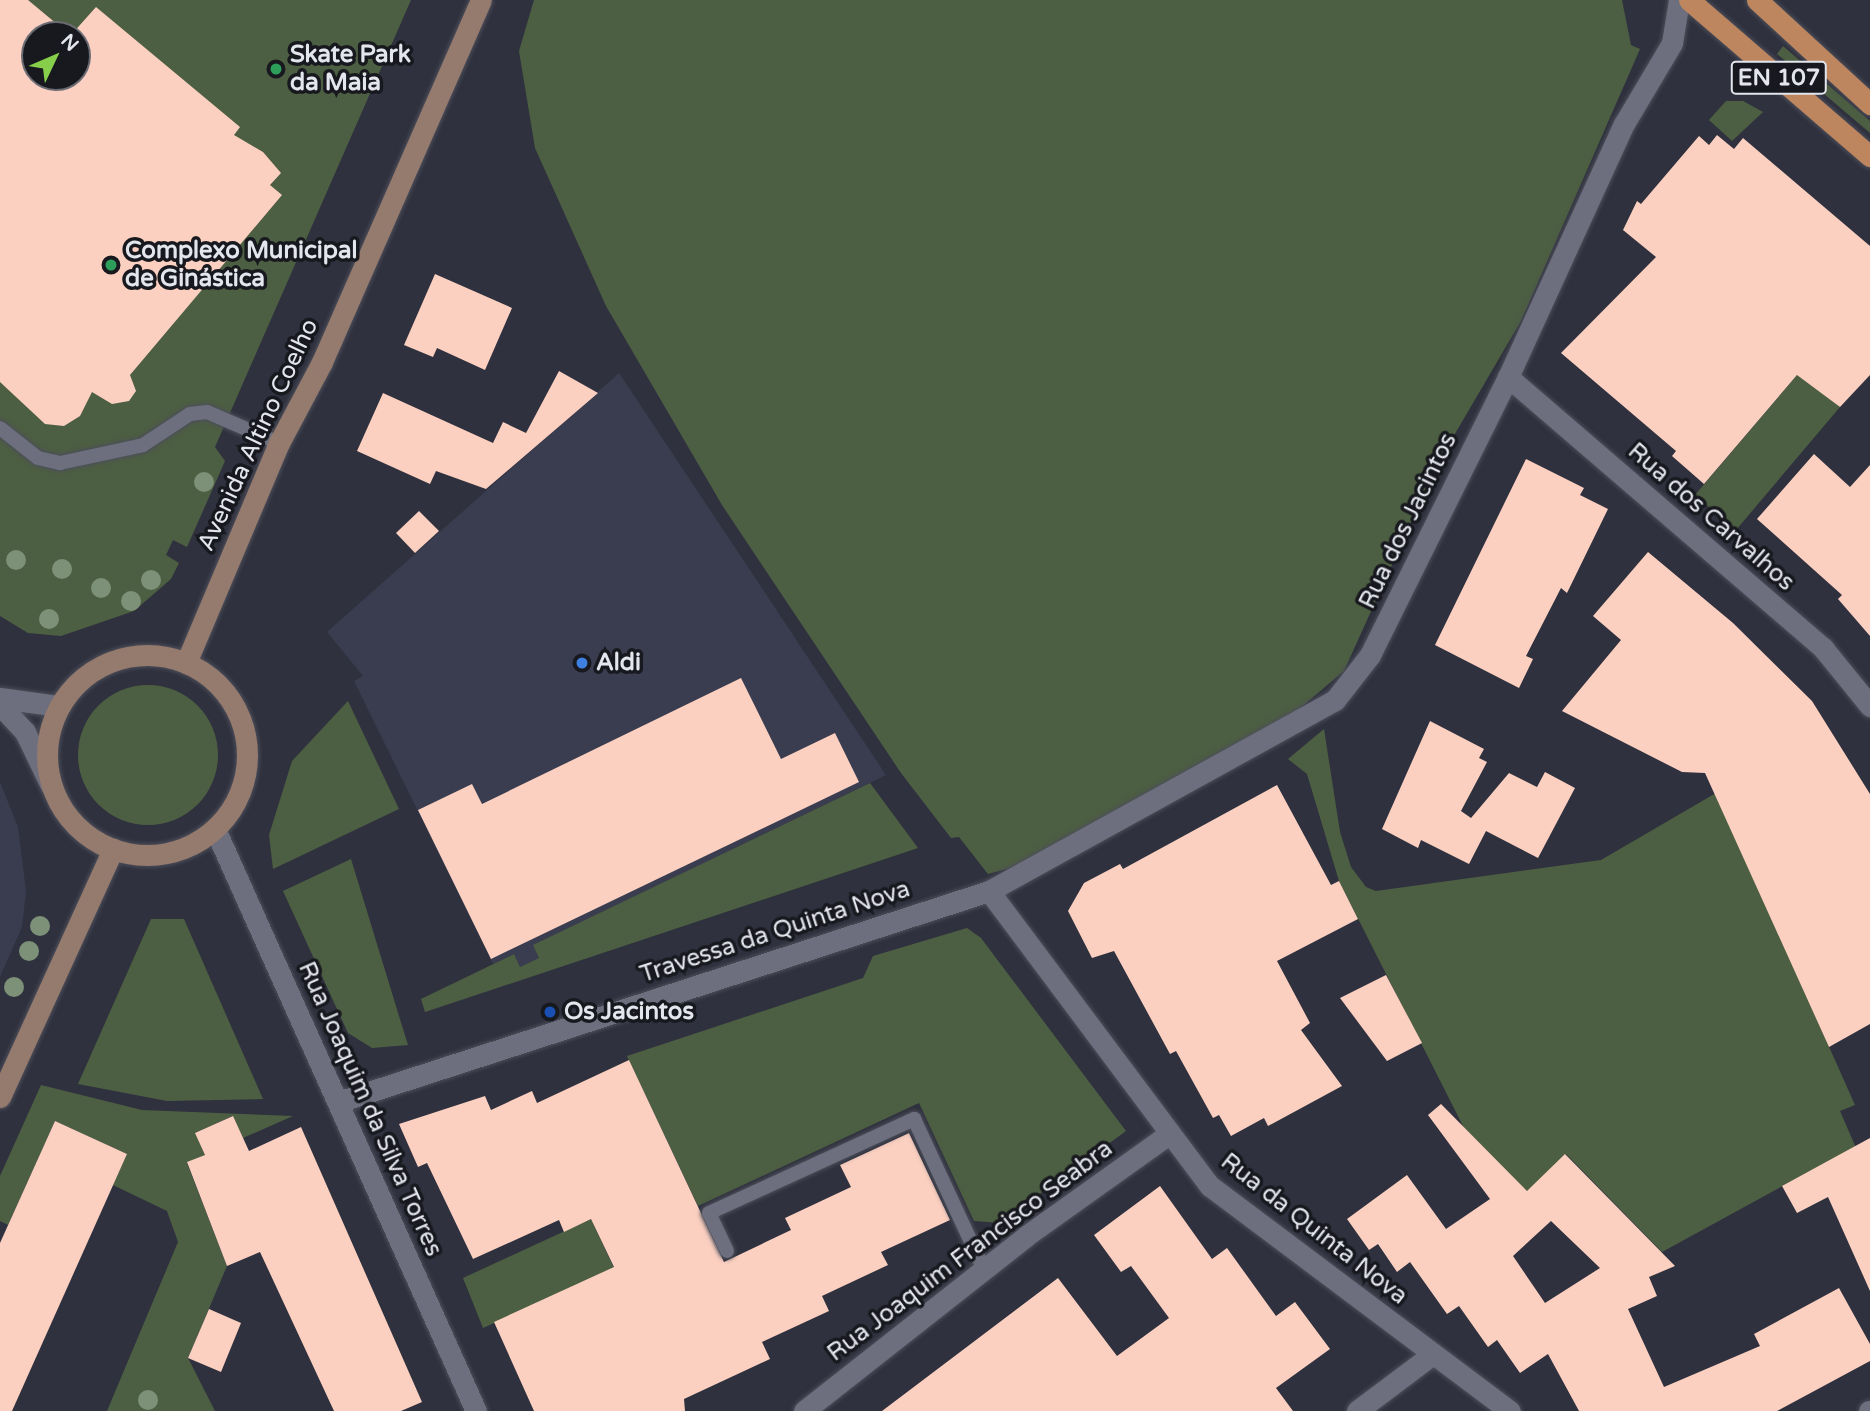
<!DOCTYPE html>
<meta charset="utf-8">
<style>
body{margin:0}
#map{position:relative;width:1870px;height:1411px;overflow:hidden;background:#2f313e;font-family:"Varela Round",sans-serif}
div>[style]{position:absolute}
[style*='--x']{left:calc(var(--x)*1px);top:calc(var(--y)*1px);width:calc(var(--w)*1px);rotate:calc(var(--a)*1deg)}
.built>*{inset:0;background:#3a3d4f}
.green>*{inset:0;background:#4d5f42}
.round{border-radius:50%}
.building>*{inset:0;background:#fbd0c1}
.roads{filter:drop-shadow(0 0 2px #4c4e59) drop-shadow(0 0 2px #4c4e59)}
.lane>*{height:14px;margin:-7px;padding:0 7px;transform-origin:7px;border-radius:7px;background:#6d6f7e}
.street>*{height:21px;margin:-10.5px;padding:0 10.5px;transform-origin:10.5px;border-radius:10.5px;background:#6d6f7e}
.secondary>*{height:21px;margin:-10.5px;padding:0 10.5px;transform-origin:10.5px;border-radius:10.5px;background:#957a6e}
.secondary>.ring{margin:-10.5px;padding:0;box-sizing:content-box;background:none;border:21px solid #957a6e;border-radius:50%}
.primary>*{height:21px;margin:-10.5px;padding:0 10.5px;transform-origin:10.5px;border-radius:10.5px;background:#bd865f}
.trees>*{width:20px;height:20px;margin:-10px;border-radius:50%;background:#7d9178}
.dots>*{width:19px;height:19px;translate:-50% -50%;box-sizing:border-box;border:4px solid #18191f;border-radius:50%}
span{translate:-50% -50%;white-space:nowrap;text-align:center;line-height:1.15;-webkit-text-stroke:7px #18191f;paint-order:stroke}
.shield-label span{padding:2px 5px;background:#18191f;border:2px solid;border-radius:5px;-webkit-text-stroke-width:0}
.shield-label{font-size:23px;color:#e4e6ee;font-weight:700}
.poi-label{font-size:24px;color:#e4e6ee;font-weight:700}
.left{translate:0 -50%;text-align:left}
.street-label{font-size:24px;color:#e4e6ee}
.north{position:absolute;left:21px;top:21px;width:70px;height:70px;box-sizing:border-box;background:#18191f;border:2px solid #6a6b72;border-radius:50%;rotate:46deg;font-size:19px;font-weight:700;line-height:28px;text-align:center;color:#e4e6ee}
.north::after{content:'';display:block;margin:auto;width:24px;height:32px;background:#87cf4a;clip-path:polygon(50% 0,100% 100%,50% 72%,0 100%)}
</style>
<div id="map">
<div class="built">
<div style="clip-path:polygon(619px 373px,886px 775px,534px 945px,539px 958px,520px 967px,514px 954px,493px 964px,354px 681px,363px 676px,327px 632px)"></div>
<div style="clip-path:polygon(0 782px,18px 827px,26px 891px,22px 927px,0 977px)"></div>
</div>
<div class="green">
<div style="clip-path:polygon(evenodd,0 0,411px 0,215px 447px,225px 461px,187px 547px,173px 540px,166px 555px,179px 563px,171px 579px,134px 611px,61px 636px,28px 633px,0 616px,0 0,35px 35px,77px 35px,77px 77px,35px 77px,35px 35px)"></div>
<div style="clip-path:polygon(534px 0,1622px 0,1631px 45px,1640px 49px,1521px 321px,1439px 461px,1344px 671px,1299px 709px,1014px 867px,988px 874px,959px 837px,951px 838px,901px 773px,722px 505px,606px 306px,535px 148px,519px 51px)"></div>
<div style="clip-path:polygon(1783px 46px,1870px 121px,1870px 133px,1777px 54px)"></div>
<div style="clip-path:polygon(1726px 101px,1743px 101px,1763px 112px,1732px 141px,1709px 120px)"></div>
<div style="clip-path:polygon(1798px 374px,1840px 407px,1736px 530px,1695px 495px)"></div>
<div class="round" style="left:78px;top:685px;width:140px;height:140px"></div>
<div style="clip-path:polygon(348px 701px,399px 809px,273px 869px,269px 835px,292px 761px)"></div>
<div style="clip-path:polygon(1324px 729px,1340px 832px,1351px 867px,1366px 887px,1376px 891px,1601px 860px,1716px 793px,1855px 1105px,1840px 1111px,1866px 1171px,1812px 1170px,1662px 1252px,1566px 1154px,1527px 1192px,1464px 1128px,1339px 881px,1307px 774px,1288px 759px)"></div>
<div style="clip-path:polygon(870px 783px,918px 848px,425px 1012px,421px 999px,514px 954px,520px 967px,539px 958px,533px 945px)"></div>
<div style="clip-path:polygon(351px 859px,399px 1016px,408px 1045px,372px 1048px,348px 1033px,283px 891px)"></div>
<div style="clip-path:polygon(151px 919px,184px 919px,263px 1099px,167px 1101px,78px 1084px)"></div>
<div style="clip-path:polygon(967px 928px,981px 938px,1126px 1131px,1000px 1223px,974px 1221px,919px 1103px,698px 1206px,627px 1056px,863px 978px,873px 956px)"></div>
<div style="clip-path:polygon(41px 1085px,142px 1110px,293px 1116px,243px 1138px,232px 1116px,196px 1133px,205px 1155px,187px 1163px,227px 1266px,188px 1358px,215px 1411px,107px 1411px,178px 1242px,167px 1211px,113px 1185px,127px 1154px,55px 1121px,8px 1225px,0 1221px,0 1176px)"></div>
<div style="clip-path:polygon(591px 1219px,614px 1268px,483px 1328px,463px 1278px)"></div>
</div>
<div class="building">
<div style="clip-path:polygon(0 0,28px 0,70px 35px,35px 35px,35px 77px,77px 77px,77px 35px,71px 35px,96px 7px,240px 127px,234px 135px,263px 152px,281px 173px,270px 185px,282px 195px,130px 375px,136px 391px,129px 401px,112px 404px,92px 392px,80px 416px,64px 426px,45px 424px,0 382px)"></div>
<div style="clip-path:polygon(1717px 135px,1734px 149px,1743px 138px,1870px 246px,1870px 375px,1840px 407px,1797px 375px,1704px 484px,1672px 456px,1676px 451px,1561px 353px,1656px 257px,1623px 230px,1637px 201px,1641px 204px,1699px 136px,1709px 145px)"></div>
<div style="clip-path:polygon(435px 274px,512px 308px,485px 370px,437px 348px,433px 357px,404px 345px)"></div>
<div style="clip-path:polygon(559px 371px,598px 393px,486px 489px,436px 471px,430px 484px,357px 451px,383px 393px,493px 443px,503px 422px,526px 433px)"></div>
<div style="clip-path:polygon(1814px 454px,1850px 487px,1870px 465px,1870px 636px,1838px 599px,1842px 595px,1757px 519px)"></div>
<div style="clip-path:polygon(1526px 459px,1584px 488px,1580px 495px,1608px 509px,1567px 593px,1561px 588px,1526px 656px,1533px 659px,1519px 688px,1435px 645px)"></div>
<div style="clip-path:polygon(419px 511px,439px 531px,415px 553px,396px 533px)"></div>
<div style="clip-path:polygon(1648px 552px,1733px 623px,1812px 701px,1870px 794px,1870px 1024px,1829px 1047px,1705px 773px,1682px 772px,1562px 711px,1621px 640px,1593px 616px)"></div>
<div style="clip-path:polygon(741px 678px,781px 759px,835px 733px,859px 782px,491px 959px,418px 810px,472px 784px,482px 804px)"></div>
<div style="clip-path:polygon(1430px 721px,1484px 749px,1479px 758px,1487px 762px,1461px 811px,1471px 818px,1509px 773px,1537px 787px,1545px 772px,1575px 788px,1538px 858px,1486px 831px,1469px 864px,1421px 840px,1418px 848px,1382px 829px)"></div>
<div style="clip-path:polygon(1277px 785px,1331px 885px,1339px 881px,1358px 919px,1277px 961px,1310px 1023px,1301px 1030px,1342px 1086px,1268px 1126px,1264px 1118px,1231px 1136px,1219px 1115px,1213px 1118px,1176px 1051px,1170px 1054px,1114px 951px,1092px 958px,1068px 911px,1084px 883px,1120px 864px,1123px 869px)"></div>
<div style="clip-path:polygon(1386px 975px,1422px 1043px,1387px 1061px,1340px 998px)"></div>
<div style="clip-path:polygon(629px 1060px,724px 1262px,791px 1230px,785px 1218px,851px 1187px,840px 1165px,909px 1133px,950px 1220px,881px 1252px,888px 1265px,822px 1296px,829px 1311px,762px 1342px,770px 1359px,684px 1399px,685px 1411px,534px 1411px,494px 1322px,614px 1267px,591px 1219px,564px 1232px,559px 1220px,473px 1259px,427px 1163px,418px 1167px,399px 1124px,485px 1096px,491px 1110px,532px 1091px,537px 1103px)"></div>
<div style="clip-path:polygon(evenodd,1441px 1104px,1527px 1191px,1565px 1154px,1675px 1266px,1649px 1277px,1657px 1296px,1628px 1309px,1664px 1387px,1760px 1346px,1754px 1334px,1839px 1288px,1870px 1344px,1870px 1361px,1777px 1411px,1579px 1411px,1548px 1354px,1520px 1373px,1497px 1340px,1488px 1347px,1459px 1306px,1447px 1314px,1410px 1262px,1397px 1272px,1378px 1244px,1369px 1250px,1347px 1219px,1407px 1175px,1446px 1229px,1490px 1199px,1428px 1115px,1441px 1104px,1551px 1221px,1600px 1268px,1545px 1303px,1513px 1256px,1551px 1221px)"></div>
<div style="clip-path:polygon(233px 1116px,249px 1151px,301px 1127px,422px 1402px,401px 1411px,334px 1411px,260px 1252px,227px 1266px,187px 1162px,205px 1155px,195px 1133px)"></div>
<div style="clip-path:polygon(55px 1121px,127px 1154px,12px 1411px,0 1411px,0 1243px)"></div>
<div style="clip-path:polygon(1870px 1138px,1870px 1291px,1828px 1197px,1797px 1213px,1782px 1186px)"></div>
<div style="clip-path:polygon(1160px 1186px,1212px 1259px,1227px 1248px,1276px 1316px,1295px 1302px,1330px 1349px,1276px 1388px,1293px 1411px,882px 1411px,1058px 1278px,1117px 1356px,1169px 1318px,1131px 1266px,1121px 1272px,1094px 1235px)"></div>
<div style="clip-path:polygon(209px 1309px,241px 1323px,221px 1372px,188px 1358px)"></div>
</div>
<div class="roads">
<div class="lane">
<div style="--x:0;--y:428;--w:48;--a:38.3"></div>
<div style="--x:38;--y:458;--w:23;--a:13"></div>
<div style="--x:60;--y:463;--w:85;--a:-12.2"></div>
<div style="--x:143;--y:445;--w:56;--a:-33.4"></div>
<div style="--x:190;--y:414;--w:17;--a:-7"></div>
<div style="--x:207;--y:412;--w:78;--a:23.3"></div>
<div style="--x:727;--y:1251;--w:42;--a:-115.3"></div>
<div style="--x:709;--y:1213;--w:226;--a:-24.6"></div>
<div style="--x:914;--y:1119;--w:166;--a:65.1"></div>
</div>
<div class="street">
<div style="--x:1508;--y:377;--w:416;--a:40.7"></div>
<div style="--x:1823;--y:648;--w:75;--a:51"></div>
<div style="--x:0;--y:698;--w:60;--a:7.7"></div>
<div style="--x:0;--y:705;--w:37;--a:47"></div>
<div style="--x:25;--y:732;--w:60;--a:64.3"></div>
<div style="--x:215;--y:829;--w:638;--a:65.85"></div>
<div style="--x:989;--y:891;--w:369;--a:53.2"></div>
<div style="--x:1210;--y:1186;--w:375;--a:36.9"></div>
<div style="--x:338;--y:1102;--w:684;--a:-17.96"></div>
<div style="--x:989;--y:891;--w:395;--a:-28.9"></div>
<div style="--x:1335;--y:700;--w:57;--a:-52.1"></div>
<div style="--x:1370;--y:655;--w:310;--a:-63.6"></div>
<div style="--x:1508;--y:377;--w:278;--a:-65.4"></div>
<div style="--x:1624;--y:124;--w:94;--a:-59.3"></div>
<div style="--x:1672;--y:43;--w:44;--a:-80.8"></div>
<div style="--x:804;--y:1411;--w:283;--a:-38.2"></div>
<div style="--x:1026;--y:1236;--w:176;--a:-35.5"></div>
<div style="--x:1357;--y:1411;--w:95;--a:-36.9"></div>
<div style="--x:1869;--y:1411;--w:1;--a:0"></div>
</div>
<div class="secondary">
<div class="ring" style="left:47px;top:655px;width:179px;height:179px"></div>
<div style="--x:186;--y:663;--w:239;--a:-67.1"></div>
<div style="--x:279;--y:443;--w:92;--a:-62"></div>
<div style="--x:322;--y:362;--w:395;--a:-66.3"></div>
<div style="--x:0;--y:1097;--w:273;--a:-65.5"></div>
</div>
<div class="primary">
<div style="--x:1689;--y:0;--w:239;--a:40.8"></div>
<div style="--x:1757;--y:0;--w:154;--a:42.6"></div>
</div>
</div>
<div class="trees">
<div style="left:204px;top:482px"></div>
<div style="left:16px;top:560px"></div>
<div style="left:62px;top:569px"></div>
<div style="left:151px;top:580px"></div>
<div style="left:101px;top:588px"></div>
<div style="left:131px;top:601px"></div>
<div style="left:49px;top:619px"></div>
<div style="left:40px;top:926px"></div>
<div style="left:29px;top:951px"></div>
<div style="left:14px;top:987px"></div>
<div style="left:148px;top:1400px"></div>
</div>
<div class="dots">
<div style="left:276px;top:69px;background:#2e9e5b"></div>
<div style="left:111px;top:265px;background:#2e9e5b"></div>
<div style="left:582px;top:663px;background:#3f7fe0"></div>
<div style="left:550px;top:1012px;background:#1a4fb4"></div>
</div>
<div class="shield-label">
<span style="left:1779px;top:78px">EN 107</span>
</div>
<div class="poi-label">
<span class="left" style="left:290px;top:69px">Skate Park<br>da Maia</span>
<span class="left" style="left:125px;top:265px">Complexo Municipal<br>de Ginástica</span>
<span class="left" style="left:596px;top:663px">Aldi</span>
<span class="left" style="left:564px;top:1012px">Os Jacintos</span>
</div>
<div class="street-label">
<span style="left:258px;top:435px;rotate:-65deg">Avenida Altino Coelho</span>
<span style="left:1711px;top:517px;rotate:41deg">Rua dos Carvalhos</span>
<span style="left:1408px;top:521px;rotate:-64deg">Rua dos Jacintos</span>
<span style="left:775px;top:932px;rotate:-18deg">Travessa da Quinta Nova</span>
<span style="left:370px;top:1109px;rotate:66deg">Rua Joaquim da Silva Torres</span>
<span style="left:1314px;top:1229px;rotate:38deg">Rua da Quinta Nova</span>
<span style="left:970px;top:1251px;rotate:-37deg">Rua Joaquim Francisco Seabra</span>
</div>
<div class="north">N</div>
</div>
